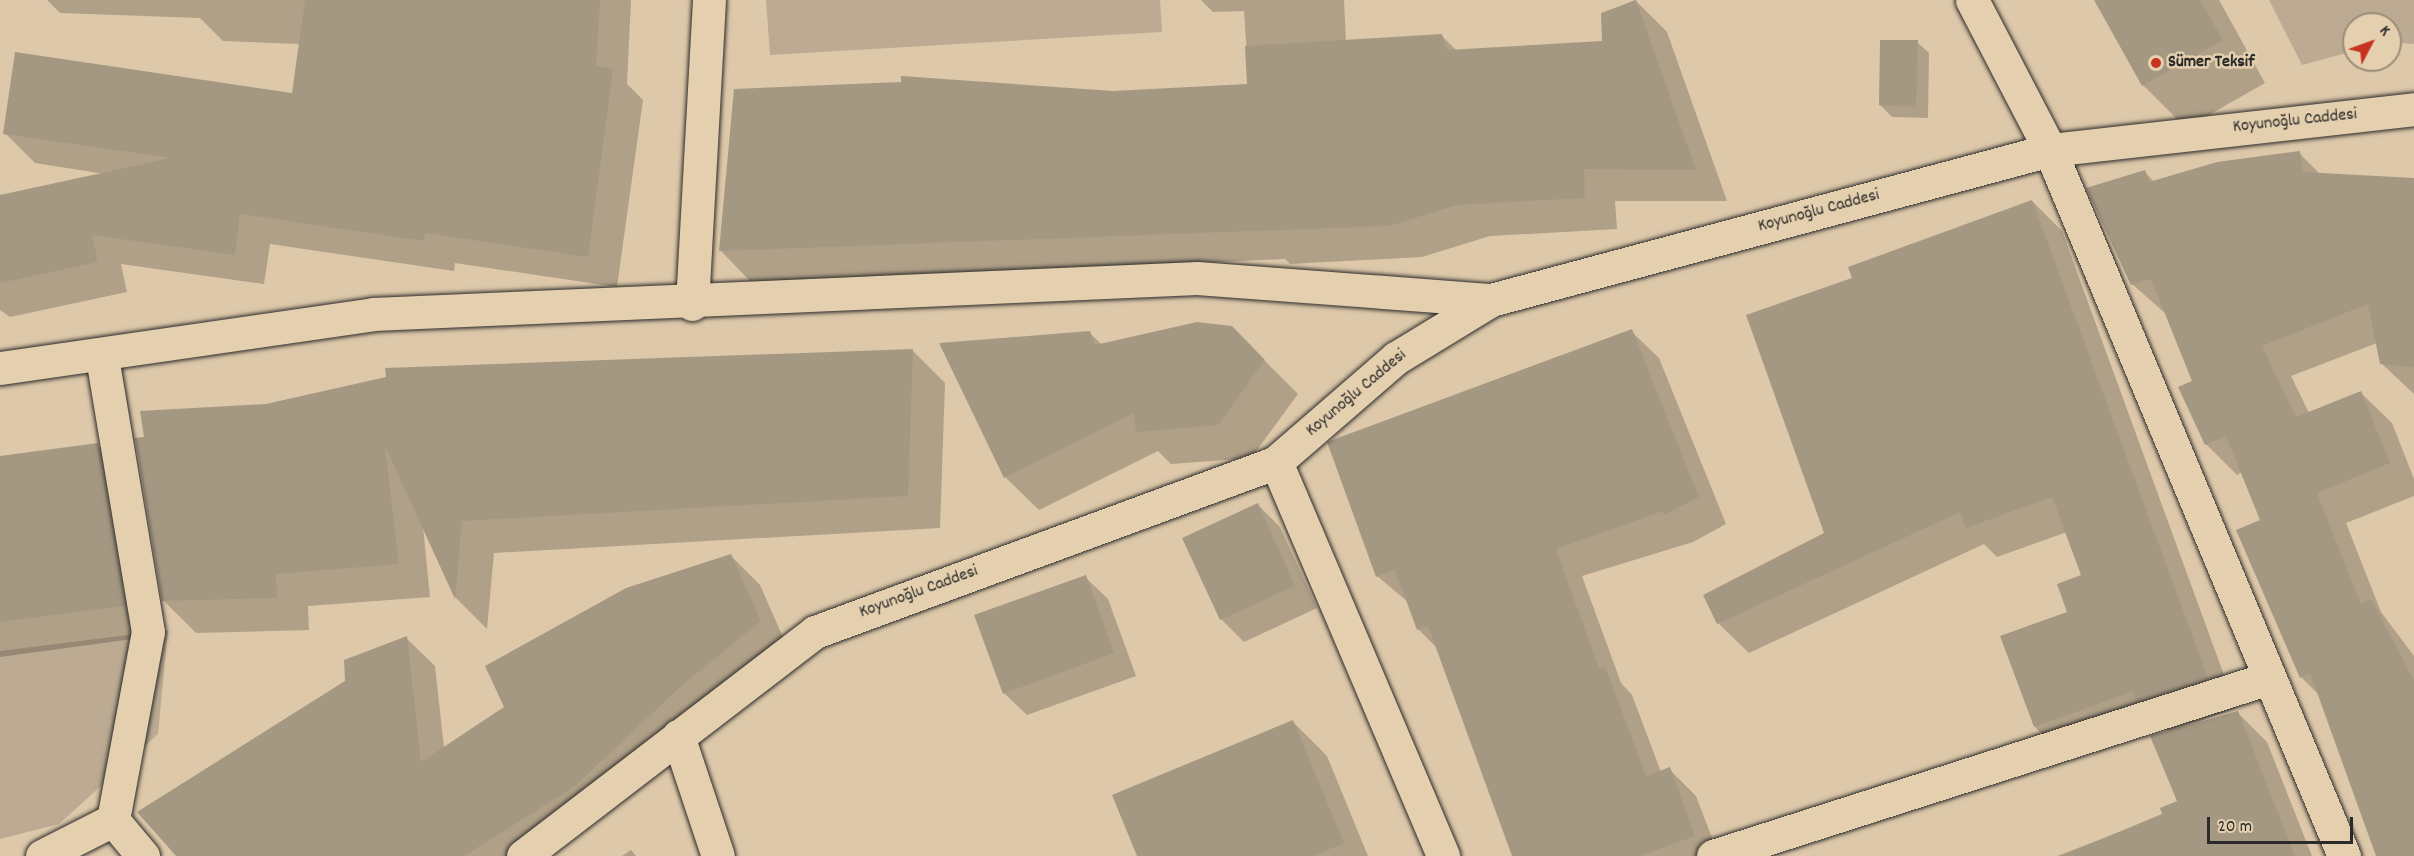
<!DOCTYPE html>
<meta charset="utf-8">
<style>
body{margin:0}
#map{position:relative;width:2414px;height:856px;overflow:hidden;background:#ddc8a9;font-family:Dekko,sans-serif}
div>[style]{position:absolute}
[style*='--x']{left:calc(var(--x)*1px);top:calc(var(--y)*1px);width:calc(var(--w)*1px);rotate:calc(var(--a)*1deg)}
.green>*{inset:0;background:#bcab92}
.shadow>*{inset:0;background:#0003}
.building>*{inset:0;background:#a59882}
.roads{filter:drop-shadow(0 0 2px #2b2b2b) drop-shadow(0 0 2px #2b2b2b)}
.street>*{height:33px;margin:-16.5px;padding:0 16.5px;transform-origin:16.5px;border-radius:16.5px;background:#e4cfae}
.secondary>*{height:33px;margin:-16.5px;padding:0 16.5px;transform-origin:16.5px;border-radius:16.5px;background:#e4cfae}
.dots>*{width:16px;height:16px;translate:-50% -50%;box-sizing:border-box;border:3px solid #e4cfae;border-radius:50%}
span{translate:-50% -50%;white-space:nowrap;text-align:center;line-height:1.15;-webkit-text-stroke:5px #e4cfae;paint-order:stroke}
.poi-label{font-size:18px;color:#2b2b2b;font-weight:700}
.left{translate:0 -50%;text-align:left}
.street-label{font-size:18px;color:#2b2b2b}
.north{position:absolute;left:2342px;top:12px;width:60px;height:60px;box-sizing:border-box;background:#e4cfae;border:2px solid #9a8d7a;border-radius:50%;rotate:49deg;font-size:16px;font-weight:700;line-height:24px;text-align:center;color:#2b2b2b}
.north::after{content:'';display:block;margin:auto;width:21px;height:27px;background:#c8321e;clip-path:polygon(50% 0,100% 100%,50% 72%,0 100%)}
.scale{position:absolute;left:2207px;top:817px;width:146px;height:27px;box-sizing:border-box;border:3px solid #2b2b2b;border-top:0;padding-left:8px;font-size:18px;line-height:21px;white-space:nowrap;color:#2b2b2b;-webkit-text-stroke:4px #e4cfae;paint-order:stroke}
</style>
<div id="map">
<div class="green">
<div style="clip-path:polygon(766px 0,1160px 0,1162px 32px,770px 55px)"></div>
<div style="clip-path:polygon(2269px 0,2414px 0,2414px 44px,2390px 42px,2390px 24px,2354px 24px,2354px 51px,2302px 65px)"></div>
<div style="clip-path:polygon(168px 630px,158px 734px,59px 824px,0 839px,0 651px)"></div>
</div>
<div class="shadow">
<div style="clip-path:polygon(47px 0,631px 0,627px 84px,643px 100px,617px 287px,455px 263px,454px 271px,270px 244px,264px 284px,121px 264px,127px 292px,10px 317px,0 310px,0 196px,105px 174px,35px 163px,5px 133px,293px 95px,300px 44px,223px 41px,200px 18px,60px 13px)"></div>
<div style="clip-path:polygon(1201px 0,1344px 0,1346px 42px,1441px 35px,1457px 51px,1604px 42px,1602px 14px,1635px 0,1667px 32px,1727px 201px,1615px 201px,1617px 229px,1490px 236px,1422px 257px,1290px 264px,1285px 259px,752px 283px,720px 250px,1113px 92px,1249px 86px,1244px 11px,1213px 12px)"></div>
<div style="clip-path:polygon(2097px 0,2219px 0,2265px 83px,2186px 128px,2143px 85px)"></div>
<div style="clip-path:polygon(1917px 42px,1929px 53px,1928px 118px,1892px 117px,1880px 105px)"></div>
<div style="clip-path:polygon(2299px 153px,2320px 174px,2414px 180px,2414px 394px,2381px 363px,2377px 343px,2291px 376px,2309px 413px,2361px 393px,2392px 423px,2414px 479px,2414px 496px,2346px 523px,2381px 612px,2414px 656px,2414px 856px,2378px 856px,2320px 696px,2301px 677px,2262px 521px,2242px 472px,2237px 475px,2206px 444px,2194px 382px,2166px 314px,2132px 284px,2145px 172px,2154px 182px)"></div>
<div style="clip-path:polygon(2032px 201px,2062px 231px,2236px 708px,2175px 730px,2238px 713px,2267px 742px,2312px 856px,2057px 856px,2164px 815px,2179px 802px,2169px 732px,2160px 723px,2065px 756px,2035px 727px,2002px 637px,2069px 612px,2083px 576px,2067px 532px,1997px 557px,1984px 544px,1749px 653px,1719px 624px,1705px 595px,1826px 534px,1854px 279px)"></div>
<div style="clip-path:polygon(1232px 328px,1298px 394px,1251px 458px,1171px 464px,1158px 451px,1039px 510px,1005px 477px,1089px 332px,1102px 345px)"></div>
<div style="clip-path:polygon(1631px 331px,1659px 358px,1726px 524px,1693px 542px,1582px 576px,1621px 683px,1632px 695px,1661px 772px,1669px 769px,1696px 796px,1719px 856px,1513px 856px,1438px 649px,1418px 629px,1408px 602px,1377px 576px)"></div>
<div style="clip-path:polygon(912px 350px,945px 383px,940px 528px,494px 553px,487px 629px,456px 598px,423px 526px,430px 597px,308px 606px,309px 630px,196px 633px,163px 600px,266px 405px)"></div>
<div style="clip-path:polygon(97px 445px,128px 476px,155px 636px,0 657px,0 458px)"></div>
<div style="clip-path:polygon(1258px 505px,1280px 527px,1317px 608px,1244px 642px,1221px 619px)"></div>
<div style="clip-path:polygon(731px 556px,760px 585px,789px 651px,709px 716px,603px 816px,538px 856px,178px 856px,347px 682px,406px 638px,435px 666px,444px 748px)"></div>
<div style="clip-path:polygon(1085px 577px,1108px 599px,1136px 676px,1027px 715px,1004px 693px)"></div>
<div style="clip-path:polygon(1293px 722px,1327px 756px,1368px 856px,1138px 856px)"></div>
<div style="clip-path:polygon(631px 850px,636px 856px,622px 856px)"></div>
</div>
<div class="building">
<div style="clip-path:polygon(305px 0,600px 0,596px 66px,613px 69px,588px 257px,425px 233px,424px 241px,240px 214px,235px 255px,92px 235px,98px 262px,0 283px,0 195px,171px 158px,3px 134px,15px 52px,292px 93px)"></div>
<div style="clip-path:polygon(1636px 0,1696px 170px,1584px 169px,1585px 198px,1457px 205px,1389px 226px,719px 251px,734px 89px,901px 82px,901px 76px,1113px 91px,1247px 84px,1245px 46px,1442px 34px,1447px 50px,1602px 41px,1601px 13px)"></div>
<div style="clip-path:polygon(2094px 0,2200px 0,2223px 40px,2142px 86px)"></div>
<div style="clip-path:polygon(1880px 40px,1918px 40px,1916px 107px,1879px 105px)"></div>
<div style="clip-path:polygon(2300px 151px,2303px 172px,2414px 178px,2414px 367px,2380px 364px,2368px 304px,2262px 346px,2296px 417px,2361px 391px,2390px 463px,2317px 493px,2361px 604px,2371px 599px,2414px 680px,2414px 856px,2376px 856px,2310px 673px,2300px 678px,2236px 530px,2260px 520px,2226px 436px,2205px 445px,2178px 387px,2192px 381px,2151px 279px,2131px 285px,2086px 188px,2145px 170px,2149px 182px,2217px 162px)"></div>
<div style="clip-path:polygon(2032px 200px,2208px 678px,2136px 701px,2132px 692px,2034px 727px,2000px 636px,2067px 612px,2057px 584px,2081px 575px,2052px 497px,1966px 528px,1960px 512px,1717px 624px,1703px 595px,1824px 533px,1746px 315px,1852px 278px,1848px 267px)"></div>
<div style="clip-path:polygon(1197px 322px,1232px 326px,1265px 360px,1218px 425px,1136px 432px,1134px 413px,1004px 478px,939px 343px,1090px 331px,1095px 345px)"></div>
<div style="clip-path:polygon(1632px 329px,1699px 497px,1664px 515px,1663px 511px,1556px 549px,1599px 668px,1605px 666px,1646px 776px,1670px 767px,1695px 836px,1639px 856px,1512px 856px,1428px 626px,1417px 630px,1395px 570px,1376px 577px,1327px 442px)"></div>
<div style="clip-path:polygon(913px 349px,908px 496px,462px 521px,455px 599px,385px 446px,399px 564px,276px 574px,277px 598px,162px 601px,135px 438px,144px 437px,140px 411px,266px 404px,386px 377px,385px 368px)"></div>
<div style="clip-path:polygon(98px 443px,125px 606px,0 622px,0 456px)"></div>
<div style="clip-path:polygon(1258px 503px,1295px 586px,1220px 620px,1182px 538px)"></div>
<div style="clip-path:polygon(731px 554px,761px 621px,680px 687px,574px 787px,464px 856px,176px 856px,137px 812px,345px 681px,344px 660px,407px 636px,421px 762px,504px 707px,485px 666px,626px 588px)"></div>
<div style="clip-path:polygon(1086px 575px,1114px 653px,1003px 694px,974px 615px)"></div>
<div style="clip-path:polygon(2238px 711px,2295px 856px,2061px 856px,2162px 814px,2160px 808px,2177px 801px,2150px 736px)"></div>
<div style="clip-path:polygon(1293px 720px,1344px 843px,1313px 856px,1137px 856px,1112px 795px)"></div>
</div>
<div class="roads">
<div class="street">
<div style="--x:692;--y:304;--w:304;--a:-86.8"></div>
<div style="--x:678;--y:736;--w:126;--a:71.6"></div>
<div style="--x:113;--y:820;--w:47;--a:50.2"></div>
<div style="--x:42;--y:856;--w:80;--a:-26.9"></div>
<div style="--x:113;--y:820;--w:191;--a:-79.5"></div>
<div style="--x:148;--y:632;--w:280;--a:-99.5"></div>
<div style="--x:1713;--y:856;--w:584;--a:-17.75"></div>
</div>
<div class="secondary">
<div style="--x:1972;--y:0;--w:169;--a:62.5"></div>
<div style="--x:2050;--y:150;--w:765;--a:67.39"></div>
<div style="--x:0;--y:368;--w:377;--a:-8.2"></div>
<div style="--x:373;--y:314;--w:825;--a:-2.5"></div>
<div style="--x:1197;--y:278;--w:295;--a:4.3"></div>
<div style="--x:1276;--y:462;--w:428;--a:67"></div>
<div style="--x:523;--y:856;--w:368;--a:-37.5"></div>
<div style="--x:815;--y:632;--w:491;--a:-20.2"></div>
<div style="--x:1276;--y:462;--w:159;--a:-40.9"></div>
<div style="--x:1396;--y:358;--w:111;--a:-31.4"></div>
<div style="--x:1491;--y:300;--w:579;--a:-15.02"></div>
<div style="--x:2050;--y:150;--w:366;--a:-6.4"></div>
</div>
</div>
<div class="dots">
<div style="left:2156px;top:63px;background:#c8321e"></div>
</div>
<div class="poi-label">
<span class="left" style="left:2168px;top:63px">Sümer Teksif</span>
</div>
<div class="street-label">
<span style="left:2295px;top:122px;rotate:-6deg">Koyunoğlu Caddesi</span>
<span style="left:1819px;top:212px;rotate:-15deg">Koyunoğlu Caddesi</span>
<span style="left:1357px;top:394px;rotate:-40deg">Koyunoğlu Caddesi</span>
<span style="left:919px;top:593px;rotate:-20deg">Koyunoğlu Caddesi</span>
</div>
<div class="north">K</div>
<div class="scale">20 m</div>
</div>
